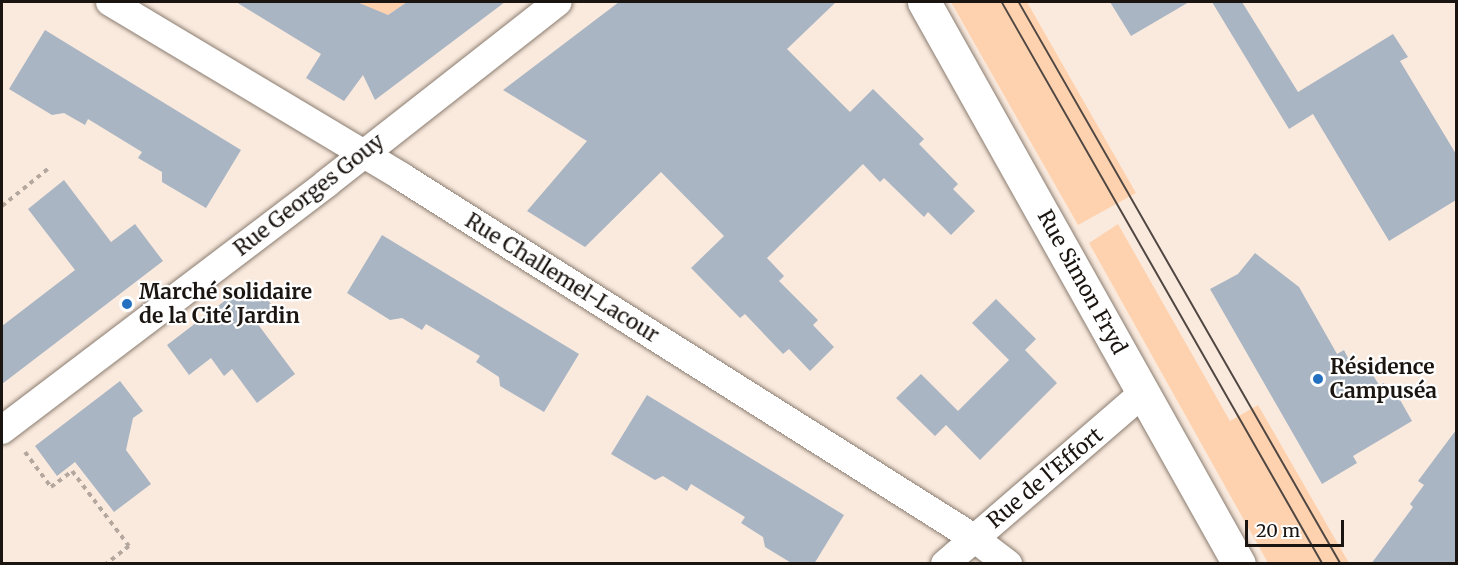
<!DOCTYPE html>
<meta charset="utf-8">
<style>
body{margin:0}
#map{position:relative;width:1458px;height:565px;overflow:hidden;background:#faeade;font-family:Merriweather,serif}
div>[style]{position:absolute}
[style*='--x']{left:calc(var(--x)*1px);top:calc(var(--y)*1px);width:calc(var(--w)*1px);rotate:calc(var(--a)*1deg)}
.green>*{inset:0;background:#fed2af}
.building>*{inset:0;background:#a9b5c3}
.path>*{height:4px;margin-top:-2px;transform-origin:0;background:repeating-linear-gradient(90deg,#b4a79e 0 4.5px,transparent 0 9px)}
.roads{filter:drop-shadow(0 0 2px #8a7c70) drop-shadow(0 0 2px #8a7c70)}
.street>*{height:28px;margin:-14px;padding:0 14px;transform-origin:14px;border-radius:14px;background:#fff}
.secondary>*{height:33px;margin:-16.5px;padding:0 16.5px;transform-origin:16.5px;border-radius:16.5px;background:#fff}
.tram>*{height:1.5px;margin:-0.75px;padding:0 0.75px;transform-origin:0.75px;border-radius:0.75px;background:#504742}
.dots>*{width:16px;height:16px;translate:-50% -50%;box-sizing:border-box;border:3px solid #fff;border-radius:50%}
span{translate:-50% -50%;white-space:nowrap;text-align:center;line-height:1.15;-webkit-text-stroke:4.5px #fff;paint-order:stroke}
.street-label{font-size:21px;color:#1b1511}
.poi-label{font-size:21px;color:#1b1511;font-weight:700}
.left{translate:0 -50%;text-align:left}
.frame{position:absolute;inset:0;border:3px solid #1b1511;pointer-events:none}
.scale{position:absolute;left:1245px;top:520px;width:99px;height:27px;box-sizing:border-box;border:3px solid #1b1511;border-top:0;padding-left:8px;font-size:18px;line-height:21px;white-space:nowrap;color:#1b1511;-webkit-text-stroke:4px #fff;paint-order:stroke}
</style>
<div id="map">
<div class="green">
<div style="clip-path:polygon(339px 2px,407px 2px,388px 15px)"></div>
<div style="clip-path:polygon(951px 2px,1027px 2px,1136px 193px,1078px 225px)"></div>
<div style="clip-path:polygon(1118px 224px,1230px 421px,1258px 405px,1349px 563px,1268px 563px,1089px 243px)"></div>
</div>
<div class="building">
<div style="clip-path:polygon(236px 2px,357px 2px,388px 15px,407px 2px,505px 2px,375px 100px,363px 75px,344px 101px,306px 78px,321px 54px)"></div>
<div style="clip-path:polygon(619px 2px,836px 2px,787px 49px,850px 112px,873px 89px,924px 139px,919px 144px,958px 184px,953px 189px,975px 211px,951px 235px,928px 212px,924px 217px,884px 178px,880px 182px,863px 164px,767px 258px,784px 276px,779px 281px,818px 320px,813px 325px,834px 347px,810px 371px,789px 349px,783px 354px,745px 314px,740px 318px,691px 268px,724px 236px,661px 172px,585px 247px,527px 211px,587px 141px,503px 90px)"></div>
<div style="clip-path:polygon(1110px 2px,1189px 2px,1131px 36px)"></div>
<div style="clip-path:polygon(1212px 2px,1242px 2px,1298px 92px,1393px 34px,1408px 57px,1400px 61px,1456px 154px,1456px 200px,1389px 241px,1313px 114px,1289px 129px)"></div>
<div style="clip-path:polygon(45px 30px,241px 150px,206px 208px,162px 182px,162px 172px,138px 158px,142px 152px,88px 119px,85px 125px,64px 113px,52px 115px,9px 89px)"></div>
<div style="clip-path:polygon(64px 180px,111px 242px,135px 224px,163px 261px,2px 384px,2px 326px,75px 270px,28px 209px)"></div>
<div style="clip-path:polygon(382px 235px,579px 354px,544px 412px,500px 386px,499px 377px,476px 362px,480px 356px,426px 324px,422px 330px,402px 318px,390px 320px,347px 293px)"></div>
<div style="clip-path:polygon(1255px 253px,1299px 287px,1337px 354px,1344px 350px,1351px 364px,1357px 361px,1365px 375px,1371px 372px,1379px 385px,1384px 383px,1389px 393px,1395px 391px,1412px 421px,1353px 456px,1357px 463px,1322px 484px,1210px 289px,1238px 274px)"></div>
<div style="clip-path:polygon(252px 280px,275px 309px,257px 323px,295px 374px,257px 403px,232px 369px,224px 376px,211px 358px,189px 375px,167px 345px)"></div>
<div style="clip-path:polygon(996px 299px,1036px 339px,1025px 350px,1057px 383px,980px 460px,946px 425px,935px 436px,896px 398px,921px 374px,958px 411px,1009px 360px,972px 323px)"></div>
<div style="clip-path:polygon(120px 381px,143px 411px,133px 418px,126px 450px,151px 484px,114px 512px,75px 462px,57px 476px,35px 446px)"></div>
<div style="clip-path:polygon(647px 395px,844px 515px,814px 564px,793px 564px,765px 547px,763px 537px,741px 523px,745px 517px,691px 484px,687px 491px,663px 476px,655px 480px,611px 454px)"></div>
<div style="clip-path:polygon(1456px 430px,1456px 564px,1371px 564px,1413px 507px,1410px 504px,1424px 485px,1418px 481px)"></div>
</div>
<div class="path">
<div style="--x:2;--y:206;--w:60;--a:-39"></div>
<div style="--x:25;--y:452;--w:44;--a:53.4"></div>
<div style="--x:51;--y:487;--w:26;--a:-37"></div>
<div style="--x:72;--y:471;--w:94;--a:52.8"></div>
<div style="--x:129;--y:546;--w:29;--a:142"></div>
<div style="--x:81;--y:563;--w:1;--a:90"></div>
</div>
<div class="roads">
<div class="street">
<div style="--x:110;--y:2;--w:340;--a:30.9"></div>
<div style="--x:402;--y:177;--w:676;--a:32.26"></div>
<div style="--x:974;--y:538;--w:43;--a:37.4"></div>
<div style="--x:2;--y:430;--w:408;--a:-37.2"></div>
<div style="--x:327;--y:183;--w:293;--a:-38.1"></div>
<div style="--x:945;--y:564;--w:263;--a:-40.8"></div>
</div>
<div class="secondary">
<div style="--x:924;--y:2;--w:644;--a:60.73"></div>
</div>
</div>
<div class="tram">
<div style="--x:1002;--y:2;--w:647;--a:60.27"></div>
<div style="--x:1019;--y:2;--w:648;--a:60.19"></div>
</div>
<div class="dots">
<div style="left:127px;top:304px;background:#2471c1"></div>
<div style="left:1318px;top:379px;background:#2471c1"></div>
</div>
<div class="street-label">
<span style="left:309px;top:195px;rotate:-38deg">Rue Georges Gouy</span>
<span style="left:562px;top:278px;rotate:32deg">Rue Challemel-Lacour</span>
<span style="left:1082px;top:282px;rotate:61deg">Rue Simon Fryd</span>
<span style="left:1045px;top:478px;rotate:-40deg">Rue de l'Effort</span>
</div>
<div class="poi-label">
<span class="left" style="left:139px;top:304px">Marché solidaire<br>de la Cité Jardin</span>
<span class="left" style="left:1330px;top:379px">Résidence<br>Campuséa</span>
</div>
<div class="frame"></div>
<div class="scale">20 m</div>
</div>
